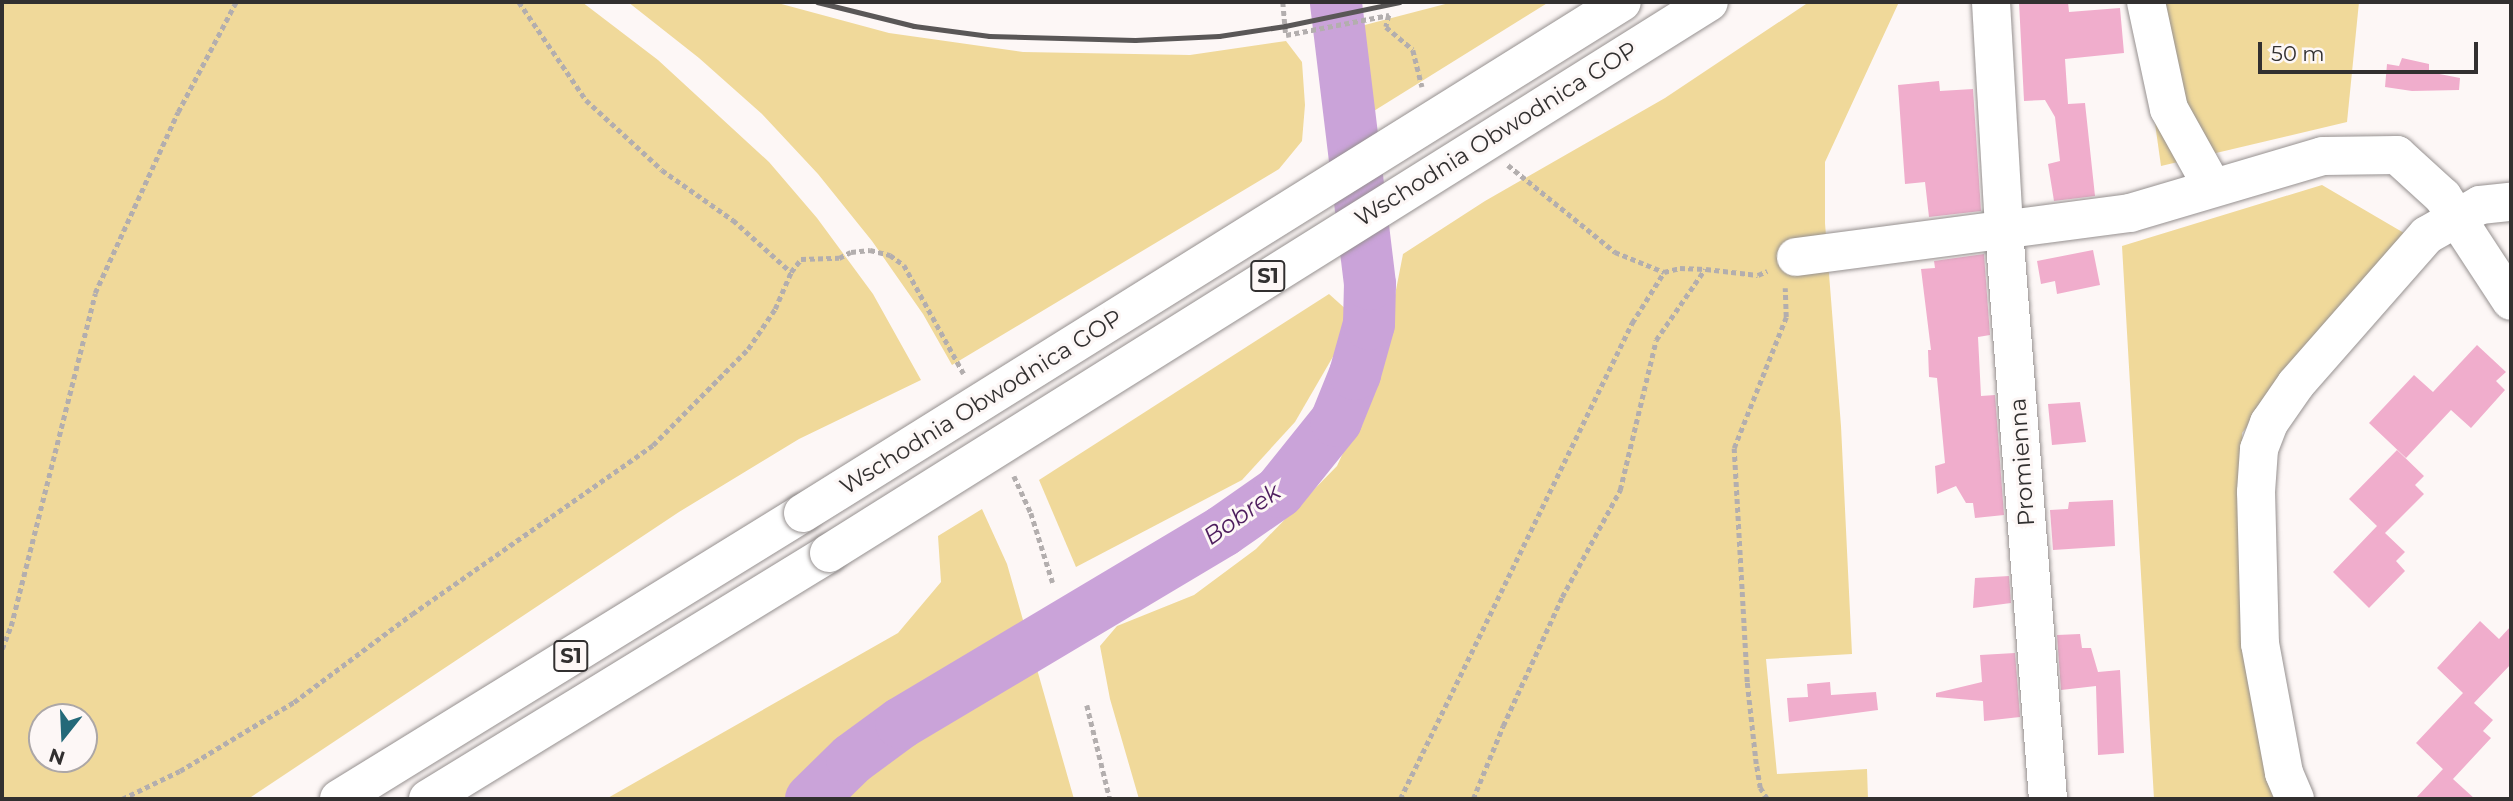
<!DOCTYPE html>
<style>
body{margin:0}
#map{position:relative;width:2513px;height:801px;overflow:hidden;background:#fdf7f6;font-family:Montserrat,sans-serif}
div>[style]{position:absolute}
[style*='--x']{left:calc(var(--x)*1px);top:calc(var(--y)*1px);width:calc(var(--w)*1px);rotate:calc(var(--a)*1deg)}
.green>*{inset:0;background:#f0d99a}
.river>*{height:52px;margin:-26px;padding:0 26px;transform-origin:26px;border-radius:26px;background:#caa3d9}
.building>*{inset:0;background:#f0adcc}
.path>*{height:4.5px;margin-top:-2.25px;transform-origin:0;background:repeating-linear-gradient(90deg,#b3aeae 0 5px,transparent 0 8.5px)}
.roads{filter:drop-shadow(0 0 2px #969190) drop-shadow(0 0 2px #969190)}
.minor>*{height:38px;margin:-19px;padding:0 19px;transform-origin:19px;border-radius:19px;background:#fff}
.highway>*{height:38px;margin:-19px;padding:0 19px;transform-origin:19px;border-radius:19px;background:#fff}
.rail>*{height:5px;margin:-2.5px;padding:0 2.5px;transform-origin:2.5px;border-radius:2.5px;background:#5a5757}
.bridges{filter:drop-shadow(0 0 2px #969190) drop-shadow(0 0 2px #969190)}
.highway-bridge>*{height:38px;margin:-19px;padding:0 19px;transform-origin:19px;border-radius:19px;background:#fff}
span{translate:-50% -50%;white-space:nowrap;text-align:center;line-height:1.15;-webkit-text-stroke:6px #fdf7f6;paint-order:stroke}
.shield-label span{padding:2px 5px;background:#fdf7f6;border:2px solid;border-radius:5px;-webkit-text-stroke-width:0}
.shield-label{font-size:21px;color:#323030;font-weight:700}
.street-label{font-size:23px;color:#323030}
.water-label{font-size:24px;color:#4d1c5d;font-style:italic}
.frame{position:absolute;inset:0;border:4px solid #323030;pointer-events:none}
.north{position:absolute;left:28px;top:703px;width:70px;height:70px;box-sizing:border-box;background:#fdf7f6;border:2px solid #aca7a7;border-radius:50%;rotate:198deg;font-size:19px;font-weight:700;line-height:28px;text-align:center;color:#323030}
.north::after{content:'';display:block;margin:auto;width:24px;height:32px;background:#246979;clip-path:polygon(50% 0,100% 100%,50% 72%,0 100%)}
.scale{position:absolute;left:2258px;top:42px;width:220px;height:32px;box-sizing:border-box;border:4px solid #323030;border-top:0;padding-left:9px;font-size:21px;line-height:24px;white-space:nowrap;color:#323030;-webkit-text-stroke:5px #fdf7f6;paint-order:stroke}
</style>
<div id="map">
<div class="green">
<div style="clip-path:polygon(evenodd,2px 2px,582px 2px,658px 60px,769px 162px,817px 218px,873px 294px,921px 380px,799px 439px,679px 512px,248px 799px,2px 799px,2px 2px,42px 717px,84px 717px,84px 759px,42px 759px,42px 717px)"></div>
<div style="clip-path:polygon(628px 2px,774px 2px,889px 33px,1023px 52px,1190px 55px,1286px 41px,1302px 62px,1305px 105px,1302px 141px,1279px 169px,952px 365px,923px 314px,872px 241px,818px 174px,762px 114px,699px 58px)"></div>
<div style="clip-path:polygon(1453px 2px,1549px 2px,1369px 114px,1357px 27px)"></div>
<div style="clip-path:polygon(1809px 2px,1899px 2px,1825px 162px,1825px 223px,1841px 426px,1852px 654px,1766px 659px,1777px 774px,1867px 769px,1868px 799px,1139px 799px,1110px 699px,1100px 646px,1117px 626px,1194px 595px,1256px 549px,1337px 466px,1380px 372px,1403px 254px,1485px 201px,1665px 98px)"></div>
<div style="clip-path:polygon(2138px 2px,2359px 2px,2347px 122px,2161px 166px)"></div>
<div style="clip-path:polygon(2322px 185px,2404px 233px,2242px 433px,2266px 763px,2282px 799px,2154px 799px,2122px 246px)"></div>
<div style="clip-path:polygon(1329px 294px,1348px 311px,1338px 348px,1295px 422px,1242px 480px,1076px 567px,1039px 480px)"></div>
<div style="clip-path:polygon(982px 509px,1007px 564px,1074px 799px,606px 799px,898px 633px,941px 582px,938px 536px)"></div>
</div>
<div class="river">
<div style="--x:811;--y:799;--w:57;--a:-44.3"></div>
<div style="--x:852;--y:759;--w:61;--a:-36.3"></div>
<div style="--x:901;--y:723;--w:375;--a:-30.8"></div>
<div style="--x:1223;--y:531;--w:68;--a:-34.9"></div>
<div style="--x:1279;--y:492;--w:91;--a:-51.2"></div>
<div style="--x:1336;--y:421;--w:51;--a:-68"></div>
<div style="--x:1355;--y:374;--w:52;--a:-74.4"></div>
<div style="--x:1369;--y:324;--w:40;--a:-88.6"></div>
<div style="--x:1370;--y:284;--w:284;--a:-96.9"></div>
</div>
<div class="building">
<div style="clip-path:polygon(2019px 2px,2068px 2px,2069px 12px,2120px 8px,2124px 53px,2065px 59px,2068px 104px,2085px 103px,2095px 196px,2054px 201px,2048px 164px,2060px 161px,2055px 117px,2045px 100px,2024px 101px)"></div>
<div style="clip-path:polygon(2402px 58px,2429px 64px,2429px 72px,2460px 78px,2459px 90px,2412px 91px,2385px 87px,2387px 64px,2399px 66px)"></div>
<div style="clip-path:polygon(1939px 81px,1940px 91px,1973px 89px,1981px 211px,1929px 217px,1925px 182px,1905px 184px,1898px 85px)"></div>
<div style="clip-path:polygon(2093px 250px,2100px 285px,2057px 294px,2055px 281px,2041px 284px,2037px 261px)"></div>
<div style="clip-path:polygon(1984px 254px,1990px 335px,1978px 337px,1981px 396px,1995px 395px,2004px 515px,1975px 518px,1973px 503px,1966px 503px,1956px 486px,1937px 494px,1935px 466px,1945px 463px,1937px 378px,1929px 377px,1928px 350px,1931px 350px,1921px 269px,1935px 268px,1934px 261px)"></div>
<div style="clip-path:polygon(2477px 345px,2506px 372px,2496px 381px,2505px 390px,2471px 428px,2451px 410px,2406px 458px,2369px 423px,2414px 375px,2433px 392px)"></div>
<div style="clip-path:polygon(2080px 402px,2086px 442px,2052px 445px,2048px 404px)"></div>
<div style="clip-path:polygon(2397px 450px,2424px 476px,2415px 485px,2424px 494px,2385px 533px,2405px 552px,2396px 561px,2405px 571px,2369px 608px,2333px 572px,2377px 526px,2349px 499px)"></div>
<div style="clip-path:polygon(2113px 500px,2115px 546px,2053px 550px,2050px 510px,2068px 509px,2069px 502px)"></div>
<div style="clip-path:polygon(2009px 576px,2011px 603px,1973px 608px,1975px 578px)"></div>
<div style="clip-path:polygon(2480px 621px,2499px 639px,2511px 626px,2511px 664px,2474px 703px,2493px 720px,2483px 731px,2491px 738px,2453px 779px,2475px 799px,2415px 799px,2443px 769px,2447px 773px,2416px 743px,2463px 693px,2437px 668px)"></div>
<div style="clip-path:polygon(2080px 634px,2082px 648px,2091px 648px,2098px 672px,2120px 670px,2124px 753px,2098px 755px,2096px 686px,2061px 690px,2057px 635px)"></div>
<div style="clip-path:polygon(2015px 653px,2020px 717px,1984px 721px,1983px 701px,1936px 697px,1936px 693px,1982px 682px,1980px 655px)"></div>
<div style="clip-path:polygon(1830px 682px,1831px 695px,1876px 692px,1878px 710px,1789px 722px,1787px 698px,1808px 697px,1807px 684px)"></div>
</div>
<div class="path">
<div style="--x:519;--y:2;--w:119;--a:55.6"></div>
<div style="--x:586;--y:100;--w:103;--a:42.6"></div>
<div style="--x:662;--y:170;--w:87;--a:35.2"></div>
<div style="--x:733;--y:220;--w:78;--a:41.9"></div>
<div style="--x:1283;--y:2;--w:33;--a:85"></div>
<div style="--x:1286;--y:35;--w:105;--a:-11"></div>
<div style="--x:1389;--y:15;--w:12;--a:104"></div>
<div style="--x:1386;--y:27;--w:35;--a:40"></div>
<div style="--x:1413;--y:50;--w:38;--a:76"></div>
<div style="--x:1508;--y:165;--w:138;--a:39.1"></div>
<div style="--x:1615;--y:252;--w:53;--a:22.2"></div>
<div style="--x:1664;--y:272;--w:16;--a:-14"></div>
<div style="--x:1680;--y:268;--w:26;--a:2"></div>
<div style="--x:1706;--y:269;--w:52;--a:6.6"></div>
<div style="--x:1758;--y:275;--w:10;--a:-24"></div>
<div style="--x:1014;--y:476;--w:41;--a:65.3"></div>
<div style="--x:1031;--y:513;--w:73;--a:72.6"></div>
<div style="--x:2;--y:649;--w:25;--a:-69"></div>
<div style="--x:11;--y:626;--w:343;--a:-75.8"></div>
<div style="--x:95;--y:293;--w:199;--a:-65.4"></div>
<div style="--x:178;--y:112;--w:124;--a:-62.2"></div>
<div style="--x:1087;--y:705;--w:97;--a:76.3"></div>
<div style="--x:24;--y:799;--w:20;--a:0"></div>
<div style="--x:122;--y:799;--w:64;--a:-25.8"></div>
<div style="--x:180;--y:771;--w:133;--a:-31.2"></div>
<div style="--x:294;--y:702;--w:147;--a:-36.7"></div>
<div style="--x:412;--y:614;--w:294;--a:-35"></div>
<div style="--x:653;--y:445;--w:135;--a:-45.3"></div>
<div style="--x:748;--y:349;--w:48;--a:-56"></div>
<div style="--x:775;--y:309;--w:40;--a:-66.6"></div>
<div style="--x:791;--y:272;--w:16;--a:-52"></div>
<div style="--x:801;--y:259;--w:38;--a:-2"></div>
<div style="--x:839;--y:258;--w:13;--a:-27"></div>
<div style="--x:851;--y:252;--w:19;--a:-6"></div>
<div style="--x:870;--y:250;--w:21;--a:14"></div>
<div style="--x:890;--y:255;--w:17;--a:36"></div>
<div style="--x:904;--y:265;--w:124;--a:61.2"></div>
<div style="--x:1400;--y:799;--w:530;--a:-64.02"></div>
<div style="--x:1632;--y:323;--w:60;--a:-57.9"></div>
<div style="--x:1473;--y:799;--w:79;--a:-67.7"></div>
<div style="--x:1503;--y:726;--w:142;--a:-65.4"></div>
<div style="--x:1562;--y:597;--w:122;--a:-61.5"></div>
<div style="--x:1620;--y:490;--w:154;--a:-76.5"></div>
<div style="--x:1656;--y:340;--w:86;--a:-55.4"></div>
<div style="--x:1767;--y:799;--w:13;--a:-122"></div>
<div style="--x:1760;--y:788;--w:24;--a:-99"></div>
<div style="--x:1756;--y:764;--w:82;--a:-96.3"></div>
<div style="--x:1747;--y:682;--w:234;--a:-93.2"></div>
<div style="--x:1734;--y:448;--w:141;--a:-68.3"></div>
<div style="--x:1786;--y:317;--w:29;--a:-92"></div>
</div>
<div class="roads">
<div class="minor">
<div style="--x:1991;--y:2;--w:228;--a:86.7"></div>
<div style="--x:2004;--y:230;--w:571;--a:85.58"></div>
<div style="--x:2146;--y:2;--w:109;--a:77.9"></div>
<div style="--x:2169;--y:109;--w:90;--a:60.9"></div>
<div style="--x:1796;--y:257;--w:337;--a:-7.5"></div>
<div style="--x:2130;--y:213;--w:201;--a:-16.5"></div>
<div style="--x:2323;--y:156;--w:74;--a:-0.8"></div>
<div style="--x:2397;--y:155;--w:62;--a:42.4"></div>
<div style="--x:2443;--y:197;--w:124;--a:56.8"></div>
<div style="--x:2295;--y:799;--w:28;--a:-113"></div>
<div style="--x:2284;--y:773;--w:131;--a:-100.5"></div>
<div style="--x:2260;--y:644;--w:152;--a:-91.5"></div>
<div style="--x:2256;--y:492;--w:43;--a:-86"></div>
<div style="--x:2259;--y:449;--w:28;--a:-69"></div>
<div style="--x:2269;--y:423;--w:47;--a:-55.3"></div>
<div style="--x:2296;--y:384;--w:198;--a:-48.7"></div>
<div style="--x:2427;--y:235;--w:61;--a:-29.5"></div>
<div style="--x:2480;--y:205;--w:31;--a:-6"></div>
</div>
<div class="highway">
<div style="--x:339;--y:799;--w:545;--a:-31.65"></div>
<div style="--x:428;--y:799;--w:470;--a:-31.5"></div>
</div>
</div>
<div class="rail">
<div style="--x:817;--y:2;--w:100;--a:13.9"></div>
<div style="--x:914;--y:26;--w:76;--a:7.6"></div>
<div style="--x:989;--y:36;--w:146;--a:1.6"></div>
<div style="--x:1135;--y:40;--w:84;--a:-2.7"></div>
<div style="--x:1219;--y:36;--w:67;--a:-8.6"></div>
<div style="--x:1285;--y:26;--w:117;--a:-11.8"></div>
</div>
<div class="bridges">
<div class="highway-bridge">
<div style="--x:803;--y:513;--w:965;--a:-31.96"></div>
<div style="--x:829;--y:553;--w:1038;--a:-32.05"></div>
</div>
</div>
<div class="shield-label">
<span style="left:1268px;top:276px">S1</span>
<span style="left:571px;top:656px">S1</span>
</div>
<div class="street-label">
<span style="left:1496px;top:134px;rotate:-32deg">Wschodnia Obwodnica GOP</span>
<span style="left:981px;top:402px;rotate:-32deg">Wschodnia Obwodnica GOP</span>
<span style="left:2022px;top:462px;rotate:-94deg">Promienna</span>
</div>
<div class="water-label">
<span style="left:1242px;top:514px;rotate:-35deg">Bobrek</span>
</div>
<div class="frame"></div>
<div class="north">N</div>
<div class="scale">50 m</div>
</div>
